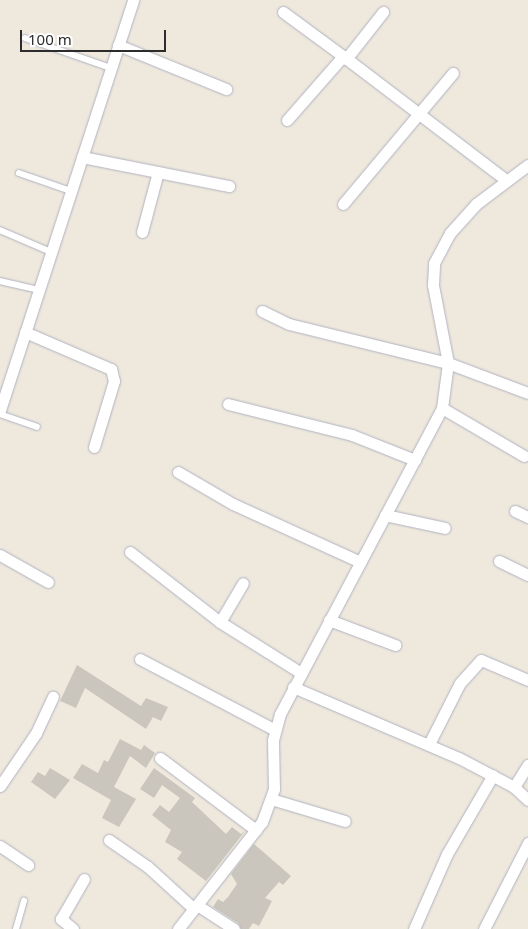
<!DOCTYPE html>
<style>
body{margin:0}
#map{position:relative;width:528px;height:929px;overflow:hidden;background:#efe9dd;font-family:"Noto Sans",sans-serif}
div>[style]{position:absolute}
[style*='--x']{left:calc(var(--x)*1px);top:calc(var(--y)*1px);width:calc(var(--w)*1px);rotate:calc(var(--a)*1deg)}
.building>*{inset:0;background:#cac6bd}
.roads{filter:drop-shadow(0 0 1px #b1b2c1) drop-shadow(0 0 1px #b1b2c1)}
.service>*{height:5.5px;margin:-2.75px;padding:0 2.75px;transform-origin:2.75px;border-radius:2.75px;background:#fff}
.minor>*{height:11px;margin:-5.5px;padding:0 5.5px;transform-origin:5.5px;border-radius:5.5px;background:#fff}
span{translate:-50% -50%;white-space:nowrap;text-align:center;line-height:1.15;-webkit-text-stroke:5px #fff;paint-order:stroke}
.scale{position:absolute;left:20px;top:30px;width:146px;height:22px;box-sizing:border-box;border:2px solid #2c2c2c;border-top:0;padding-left:6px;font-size:15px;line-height:18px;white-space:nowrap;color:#2c2c2c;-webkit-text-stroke:4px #fff;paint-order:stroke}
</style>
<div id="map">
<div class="building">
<div style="clip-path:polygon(77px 665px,141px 706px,146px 698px,168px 707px,161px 721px,153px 717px,146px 729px,85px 688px,76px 708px,60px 701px)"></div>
<div style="clip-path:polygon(120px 739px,141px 750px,144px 745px,155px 753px,146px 768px,130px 756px,114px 787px,136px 799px,119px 827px,102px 818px,111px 800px,73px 778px,82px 764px,98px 773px,104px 760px,108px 762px)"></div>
<div style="clip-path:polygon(50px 768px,70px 780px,55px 799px,31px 782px,38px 772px,45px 776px)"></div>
<div style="clip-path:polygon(154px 768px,195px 798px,192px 802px,226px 834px,232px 827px,241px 834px,245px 831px,206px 881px,177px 859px,182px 852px,165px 842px,171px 830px,152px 815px,160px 805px,169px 812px,180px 798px,162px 785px,154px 798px,140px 789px)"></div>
<div style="clip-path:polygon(254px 844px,291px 876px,283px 885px,279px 882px,265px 898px,272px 901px,259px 926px,253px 923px,249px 929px,241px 929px,238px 923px,213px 907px,218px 899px,223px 902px,228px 897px,237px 884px,231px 874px)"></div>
</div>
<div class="roads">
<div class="service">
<div style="--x:25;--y:38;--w:91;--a:19.2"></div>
<div style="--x:19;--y:173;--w:55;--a:19.1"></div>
<div style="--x:0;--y:230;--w:56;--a:23.3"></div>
<div style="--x:0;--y:281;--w:39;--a:13"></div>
<div style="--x:0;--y:414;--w:39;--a:19"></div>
<div style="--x:16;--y:929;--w:29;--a:-74"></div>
</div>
<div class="minor">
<div style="--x:283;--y:12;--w:74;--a:36.3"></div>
<div style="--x:118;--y:45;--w:117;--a:22.2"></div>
<div style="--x:346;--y:59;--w:60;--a:-51.8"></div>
<div style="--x:287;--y:120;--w:85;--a:-48.8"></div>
<div style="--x:343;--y:56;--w:205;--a:37.3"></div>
<div style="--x:82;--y:157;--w:150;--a:11.2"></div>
<div style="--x:343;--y:204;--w:171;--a:-50"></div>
<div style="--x:142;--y:232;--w:62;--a:-75.1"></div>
<div style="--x:262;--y:311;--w:30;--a:26"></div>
<div style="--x:289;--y:324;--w:164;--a:13.8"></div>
<div style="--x:448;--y:363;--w:85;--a:20.6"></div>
<div style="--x:25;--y:332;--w:94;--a:23.3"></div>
<div style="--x:111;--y:369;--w:12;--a:76"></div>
<div style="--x:114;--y:381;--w:69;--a:106.9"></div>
<div style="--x:228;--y:404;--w:128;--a:14"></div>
<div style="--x:352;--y:435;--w:68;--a:21.6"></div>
<div style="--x:442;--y:408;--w:95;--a:30.3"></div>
<div style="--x:0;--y:410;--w:431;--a:-72"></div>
<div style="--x:178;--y:472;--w:64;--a:30.2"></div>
<div style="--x:233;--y:504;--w:140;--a:24.5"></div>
<div style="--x:515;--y:511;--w:14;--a:25"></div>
<div style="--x:385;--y:515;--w:61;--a:12.2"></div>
<div style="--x:130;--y:552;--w:114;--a:37.9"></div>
<div style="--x:220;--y:622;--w:96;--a:32.2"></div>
<div style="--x:0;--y:555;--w:55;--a:29.4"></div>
<div style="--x:499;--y:561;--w:32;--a:26"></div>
<div style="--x:329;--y:620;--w:71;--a:20.7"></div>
<div style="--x:220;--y:622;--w:45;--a:-59.5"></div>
<div style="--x:140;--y:659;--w:153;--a:27.7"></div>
<div style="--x:293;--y:687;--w:181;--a:23.2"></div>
<div style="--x:459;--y:758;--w:62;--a:27.8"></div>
<div style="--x:514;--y:787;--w:19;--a:43"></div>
<div style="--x:429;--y:744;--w:68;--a:-63.1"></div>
<div style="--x:460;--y:683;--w:31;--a:-48"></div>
<div style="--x:481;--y:660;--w:51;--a:23.1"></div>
<div style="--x:160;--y:758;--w:120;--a:36.9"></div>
<div style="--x:0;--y:786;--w:64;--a:-55.8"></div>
<div style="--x:36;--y:733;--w:40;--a:-65"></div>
<div style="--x:514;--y:787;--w:26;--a:-58"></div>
<div style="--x:271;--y:799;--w:77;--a:16.6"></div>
<div style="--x:109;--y:840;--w:47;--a:34.7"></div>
<div style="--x:148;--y:867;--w:62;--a:42.4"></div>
<div style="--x:0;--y:846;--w:34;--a:34"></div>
<div style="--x:197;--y:905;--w:44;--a:33"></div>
<div style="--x:73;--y:929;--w:16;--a:-140"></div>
<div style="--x:61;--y:919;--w:46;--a:-60.1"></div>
<div style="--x:178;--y:929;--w:136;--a:-51.9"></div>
<div style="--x:262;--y:822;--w:35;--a:-70"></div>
<div style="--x:274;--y:789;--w:49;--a:-91.2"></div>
<div style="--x:273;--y:740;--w:27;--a:-75"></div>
<div style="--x:280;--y:714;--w:346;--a:-62.1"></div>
<div style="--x:442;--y:408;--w:45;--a:-82.4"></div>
<div style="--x:448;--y:363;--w:79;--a:-100.9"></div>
<div style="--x:433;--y:285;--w:22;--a:-87"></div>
<div style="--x:434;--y:263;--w:34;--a:-62"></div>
<div style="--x:450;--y:233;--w:39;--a:-48"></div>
<div style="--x:476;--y:204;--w:65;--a:-36.9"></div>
<div style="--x:414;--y:929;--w:82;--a:-66.3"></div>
<div style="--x:447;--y:854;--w:91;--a:-59.8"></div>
<div style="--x:484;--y:929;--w:97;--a:-62.9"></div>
</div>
</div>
<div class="scale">100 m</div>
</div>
